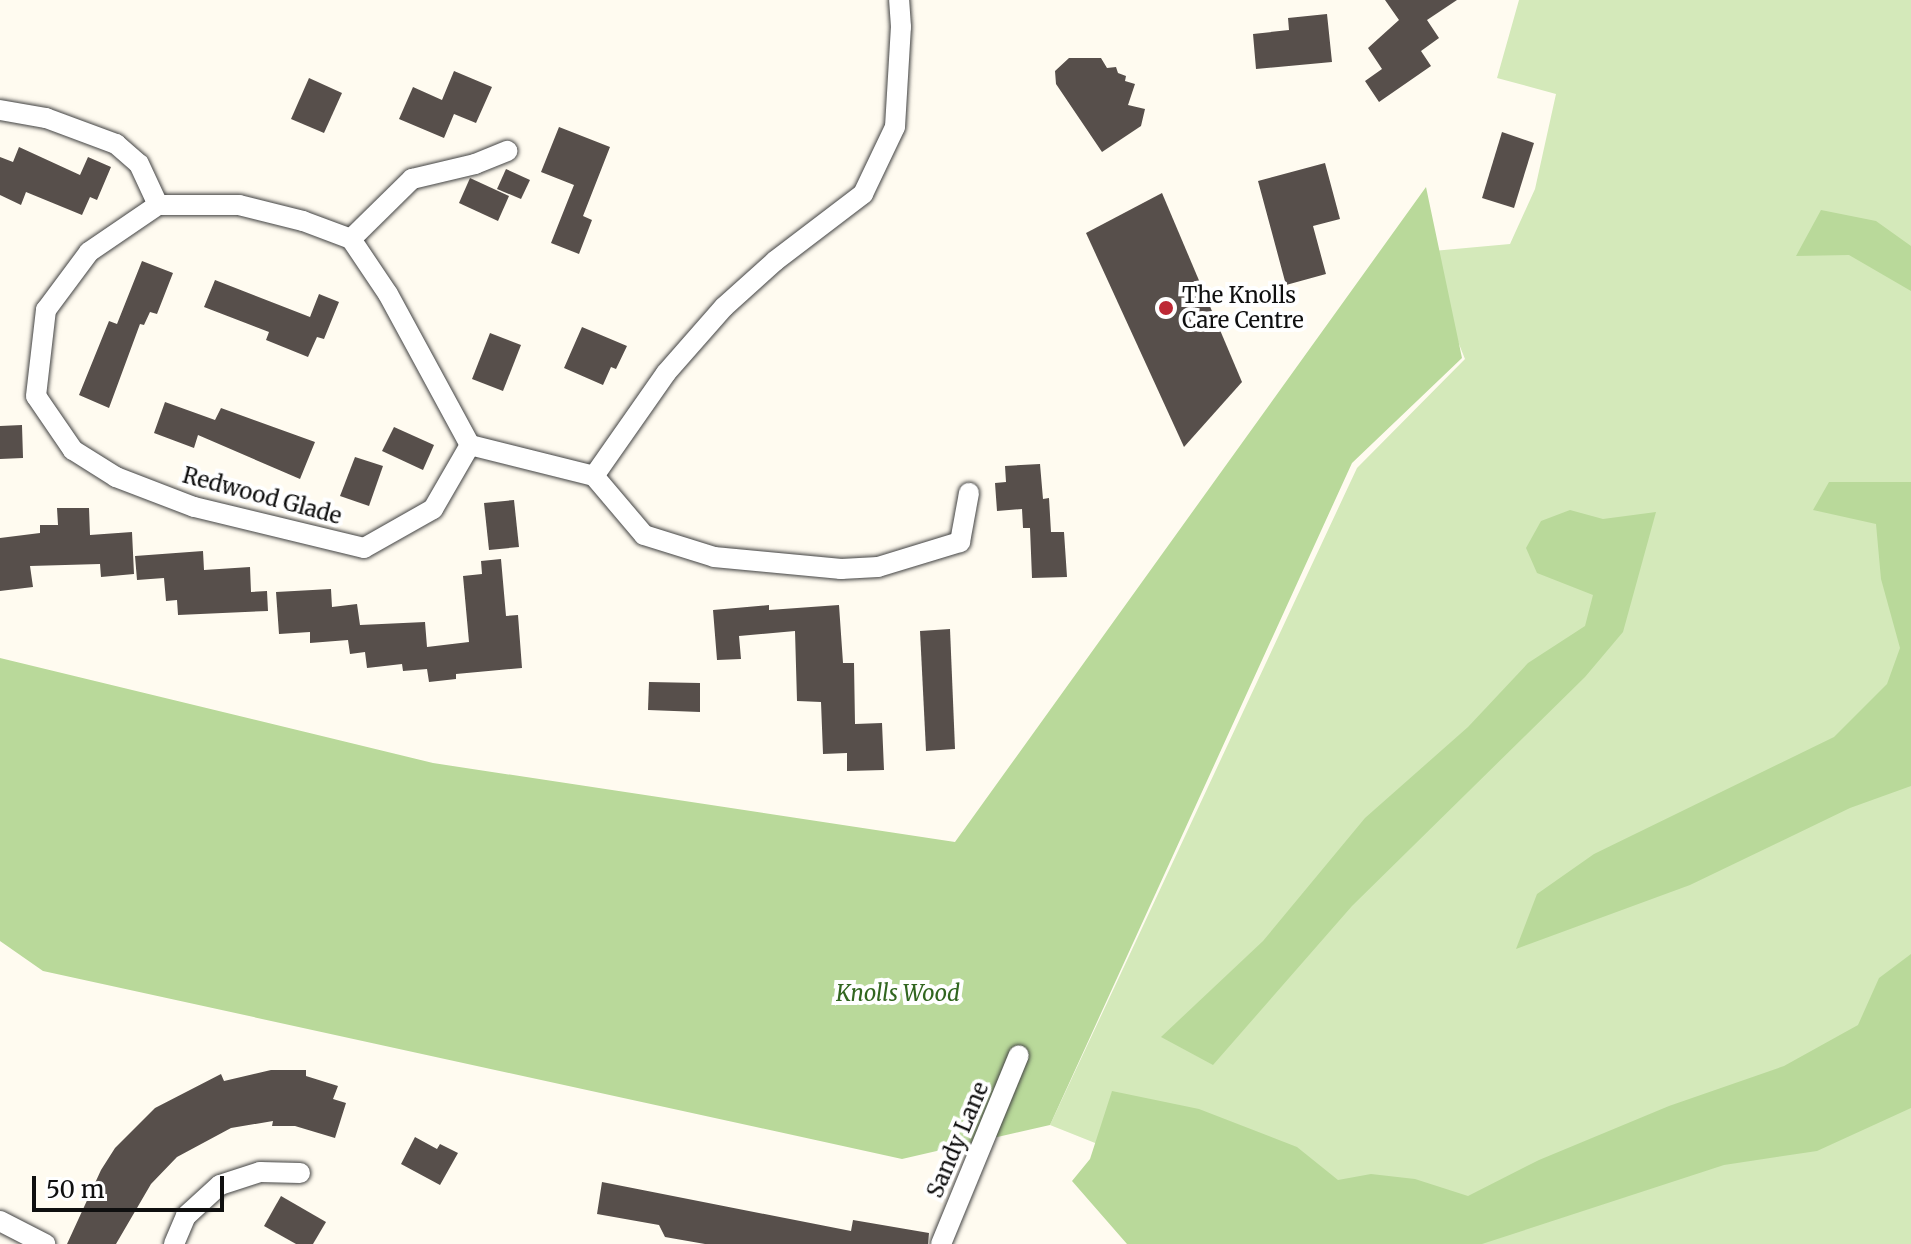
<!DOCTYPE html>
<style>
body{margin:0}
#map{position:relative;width:1911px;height:1244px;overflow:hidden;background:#fffbf0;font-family:Merriweather,serif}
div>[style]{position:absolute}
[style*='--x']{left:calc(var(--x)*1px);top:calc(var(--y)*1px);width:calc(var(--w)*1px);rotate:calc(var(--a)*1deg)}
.green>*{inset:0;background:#d4e9ba}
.forest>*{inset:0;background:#b9d99a}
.building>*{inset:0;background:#574f4b}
.roads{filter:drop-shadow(0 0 2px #424242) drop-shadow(0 0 2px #424242)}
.street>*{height:20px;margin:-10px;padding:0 10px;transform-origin:10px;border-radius:10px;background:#fff}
.dots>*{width:22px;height:22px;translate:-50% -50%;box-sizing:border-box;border:4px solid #fff;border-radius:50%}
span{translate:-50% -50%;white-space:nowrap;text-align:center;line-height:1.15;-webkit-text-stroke:8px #fff;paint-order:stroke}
.poi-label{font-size:22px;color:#0f0f0f}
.left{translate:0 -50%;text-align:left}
.street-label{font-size:22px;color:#0f0f0f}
.park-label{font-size:22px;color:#31661f;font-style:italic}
.scale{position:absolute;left:32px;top:1176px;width:192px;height:36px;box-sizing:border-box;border:4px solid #0f0f0f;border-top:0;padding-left:10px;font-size:24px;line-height:28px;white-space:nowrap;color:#0f0f0f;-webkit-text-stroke:6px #fff;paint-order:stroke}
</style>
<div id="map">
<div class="green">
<div style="clip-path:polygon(1519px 0,1911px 0,1911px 1244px,1282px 1244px,1248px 1204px,1050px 1125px,1357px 468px,1465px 359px,1422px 252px,1510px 244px,1535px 189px,1556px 94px,1497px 78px)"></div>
</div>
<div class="forest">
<div style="clip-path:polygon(1426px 187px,1462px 358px,1352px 463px,1050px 1125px,902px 1159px,43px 971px,0 941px,0 658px,433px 763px,955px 842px)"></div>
<div style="clip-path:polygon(1821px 210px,1876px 221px,1911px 246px,1911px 291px,1849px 255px,1796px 256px)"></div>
<div style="clip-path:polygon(1829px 482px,1911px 482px,1911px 786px,1850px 808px,1690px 885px,1516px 949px,1537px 894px,1594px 854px,1834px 737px,1887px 684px,1900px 648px,1881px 579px,1876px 524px,1813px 510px)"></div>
<div style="clip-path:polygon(1570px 510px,1603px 519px,1656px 512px,1623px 632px,1585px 677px,1352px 906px,1213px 1065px,1161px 1037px,1263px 941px,1365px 818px,1468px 727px,1528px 663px,1585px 626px,1593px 595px,1537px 573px,1526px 548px,1541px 521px)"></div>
<div style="clip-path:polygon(1911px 954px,1911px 1108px,1817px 1151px,1724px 1165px,1482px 1244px,1127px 1244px,1072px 1181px,1090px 1159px,1112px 1091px,1199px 1109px,1297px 1147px,1338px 1180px,1371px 1174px,1415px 1179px,1468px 1196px,1539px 1160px,1669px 1106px,1784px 1066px,1858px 1025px,1879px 978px)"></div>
</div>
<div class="building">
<div style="clip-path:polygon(1385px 0,1457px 0,1427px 20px,1439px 38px,1421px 51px,1431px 66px,1379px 102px,1365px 81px,1382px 69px,1368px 48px,1399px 20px)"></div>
<div style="clip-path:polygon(1327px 14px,1332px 62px,1256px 69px,1253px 34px,1289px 30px,1288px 18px)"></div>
<div style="clip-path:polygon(1069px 58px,1101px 58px,1107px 68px,1116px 67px,1118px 73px,1126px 76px,1125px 81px,1135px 84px,1128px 105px,1145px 109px,1141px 126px,1102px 152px,1056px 84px,1055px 71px)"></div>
<div style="clip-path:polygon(454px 71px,492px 87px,476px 123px,454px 114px,444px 138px,399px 119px,413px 87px,442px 100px)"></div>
<div style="clip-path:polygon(309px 78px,342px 93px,324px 133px,291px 119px)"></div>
<div style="clip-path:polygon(559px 127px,610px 147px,583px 216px,592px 220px,579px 254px,551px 243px,574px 185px,541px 172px)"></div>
<div style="clip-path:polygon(1502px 132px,1534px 143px,1514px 208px,1482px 198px)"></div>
<div style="clip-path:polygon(19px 147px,80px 175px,88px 157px,111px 167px,97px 200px,90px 197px,82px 215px,26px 192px,21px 205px,0 195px,0 157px,13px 162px)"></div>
<div style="clip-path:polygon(1325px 163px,1340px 219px,1313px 226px,1326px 274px,1286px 285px,1258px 181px)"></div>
<div style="clip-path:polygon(506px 169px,530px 180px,521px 199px,497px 189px)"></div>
<div style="clip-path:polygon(470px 178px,509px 196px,498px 221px,459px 203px)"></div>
<div style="clip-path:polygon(1162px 193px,1242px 382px,1184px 447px,1086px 233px)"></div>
<div style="clip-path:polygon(142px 261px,173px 273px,157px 314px,150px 312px,144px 325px,140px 324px,109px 408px,79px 395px,109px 321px,117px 324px)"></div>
<div style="clip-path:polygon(215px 280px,310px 317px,319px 294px,339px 302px,324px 339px,317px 337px,308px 357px,266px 340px,269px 332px,204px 307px)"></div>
<div style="clip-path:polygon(582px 327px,627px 346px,616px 369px,611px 367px,603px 385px,564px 368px)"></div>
<div style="clip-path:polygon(490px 333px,521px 345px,503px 391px,472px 379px)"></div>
<div style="clip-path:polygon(165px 402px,215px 420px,221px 408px,315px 442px,300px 479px,198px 435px,194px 448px,154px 433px)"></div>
<div style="clip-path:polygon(22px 425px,23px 458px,0 459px,0 426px)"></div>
<div style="clip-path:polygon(394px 427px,434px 445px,423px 470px,382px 451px)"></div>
<div style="clip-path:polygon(355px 457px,383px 466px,369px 506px,340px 496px)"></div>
<div style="clip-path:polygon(1040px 464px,1043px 499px,1049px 498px,1051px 532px,1064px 532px,1067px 577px,1032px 578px,1030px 528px,1023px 528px,1022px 509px,997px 511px,995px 483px,1006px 482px,1005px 466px)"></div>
<div style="clip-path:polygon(514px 500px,519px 547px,489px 550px,484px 503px)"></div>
<div style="clip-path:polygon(57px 508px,89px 508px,90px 535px,132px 532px,134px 574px,101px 577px,100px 564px,30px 566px,33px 587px,0 591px,0 538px,40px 533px,40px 525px,58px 525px)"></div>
<div style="clip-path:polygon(203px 551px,204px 570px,250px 567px,251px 592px,267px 591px,268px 611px,178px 615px,177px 600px,166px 601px,164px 578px,137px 580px,135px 556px)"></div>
<div style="clip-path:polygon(501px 559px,506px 616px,518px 615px,522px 668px,456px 674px,456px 679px,429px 682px,427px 669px,403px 671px,402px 664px,367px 668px,365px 652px,350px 654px,348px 640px,310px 643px,310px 632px,279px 634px,276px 592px,331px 589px,332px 607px,357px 604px,360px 625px,425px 622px,427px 647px,469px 642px,463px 576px,482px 574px,481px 561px)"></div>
<div style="clip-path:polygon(769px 605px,769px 610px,839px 605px,843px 663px,854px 663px,855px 724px,882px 723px,884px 770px,847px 771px,847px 753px,823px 754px,821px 702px,797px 701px,795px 631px,739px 636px,741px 659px,717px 660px,713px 610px)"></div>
<div style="clip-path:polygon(950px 629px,955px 749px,926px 751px,920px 631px)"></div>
<div style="clip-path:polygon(649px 682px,700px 683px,700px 712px,648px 710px)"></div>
<div style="clip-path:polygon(271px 1070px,306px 1070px,306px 1076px,338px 1086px,333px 1099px,346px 1103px,335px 1138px,295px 1126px,272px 1126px,273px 1121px,231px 1128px,177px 1157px,151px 1184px,116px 1244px,67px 1244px,101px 1170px,115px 1148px,155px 1108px,221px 1074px,224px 1081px)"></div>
<div style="clip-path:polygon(415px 1137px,437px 1149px,440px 1144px,458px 1153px,440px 1185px,401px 1164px)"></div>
<div style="clip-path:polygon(602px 1182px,851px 1231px,853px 1220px,929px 1233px,928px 1244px,705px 1244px,665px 1237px,659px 1225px,597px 1214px)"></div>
<div style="clip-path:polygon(281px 1196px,326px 1222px,313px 1244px,296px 1244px,264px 1226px)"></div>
</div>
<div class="roads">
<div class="street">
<div style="--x:0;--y:110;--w:47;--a:9.9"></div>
<div style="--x:46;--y:118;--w:75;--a:20.4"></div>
<div style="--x:116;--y:144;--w:30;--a:41"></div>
<div style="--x:139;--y:164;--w:45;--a:65.1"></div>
<div style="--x:351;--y:239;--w:86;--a:-44.5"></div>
<div style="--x:412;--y:179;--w:65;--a:-13.4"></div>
<div style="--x:475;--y:164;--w:35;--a:-22"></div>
<div style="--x:470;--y:445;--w:74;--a:120"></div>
<div style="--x:433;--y:509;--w:79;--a:150.5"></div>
<div style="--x:364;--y:548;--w:175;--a:-166.4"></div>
<div style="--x:194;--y:507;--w:84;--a:-159"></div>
<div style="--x:116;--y:477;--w:51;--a:-147.9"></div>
<div style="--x:73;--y:450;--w:65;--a:-124.4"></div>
<div style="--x:36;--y:396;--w:87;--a:-83.4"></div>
<div style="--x:46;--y:310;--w:72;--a:-53.4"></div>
<div style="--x:89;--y:252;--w:83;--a:-34.3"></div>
<div style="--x:158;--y:205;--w:81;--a:0"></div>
<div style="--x:239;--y:205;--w:66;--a:14"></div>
<div style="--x:303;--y:221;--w:51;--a:20.6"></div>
<div style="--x:351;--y:239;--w:66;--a:56.1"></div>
<div style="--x:388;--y:294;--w:172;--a:61.5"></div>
<div style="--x:470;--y:445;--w:128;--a:14"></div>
<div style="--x:594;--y:476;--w:126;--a:-55"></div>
<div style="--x:666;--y:373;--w:88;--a:-48.7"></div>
<div style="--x:724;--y:307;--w:69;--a:-42"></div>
<div style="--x:775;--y:261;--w:111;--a:-37.3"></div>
<div style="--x:863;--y:194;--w:74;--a:-64.5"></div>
<div style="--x:895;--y:127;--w:100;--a:-86.6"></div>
<div style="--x:901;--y:27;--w:27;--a:-94"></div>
<div style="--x:594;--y:476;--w:77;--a:49.7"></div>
<div style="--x:644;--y:535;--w:73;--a:17.4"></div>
<div style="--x:714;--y:557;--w:128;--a:5.4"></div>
<div style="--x:841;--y:569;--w:37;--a:-3"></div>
<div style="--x:878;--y:567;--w:86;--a:-17"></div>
<div style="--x:960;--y:542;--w:50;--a:-79.6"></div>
<div style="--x:0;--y:1221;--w:51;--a:27.1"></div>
<div style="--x:174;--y:1244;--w:30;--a:-67"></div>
<div style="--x:186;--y:1216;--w:46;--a:-42.4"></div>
<div style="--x:220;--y:1185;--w:42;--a:-18"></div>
<div style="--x:260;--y:1172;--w:40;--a:1.4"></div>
<div style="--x:941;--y:1244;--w:204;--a:-67.6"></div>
</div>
</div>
<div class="dots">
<div style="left:1166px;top:308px;background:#bd2835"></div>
</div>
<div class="poi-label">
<span class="left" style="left:1182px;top:308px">The Knolls<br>Care Centre</span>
</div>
<div class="street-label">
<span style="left:262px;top:496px;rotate:15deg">Redwood Glade</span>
<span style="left:958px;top:1140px;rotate:-67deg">Sandy Lane</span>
</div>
<div class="park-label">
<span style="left:898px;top:994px">Knolls Wood</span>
</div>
<div class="scale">50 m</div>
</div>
